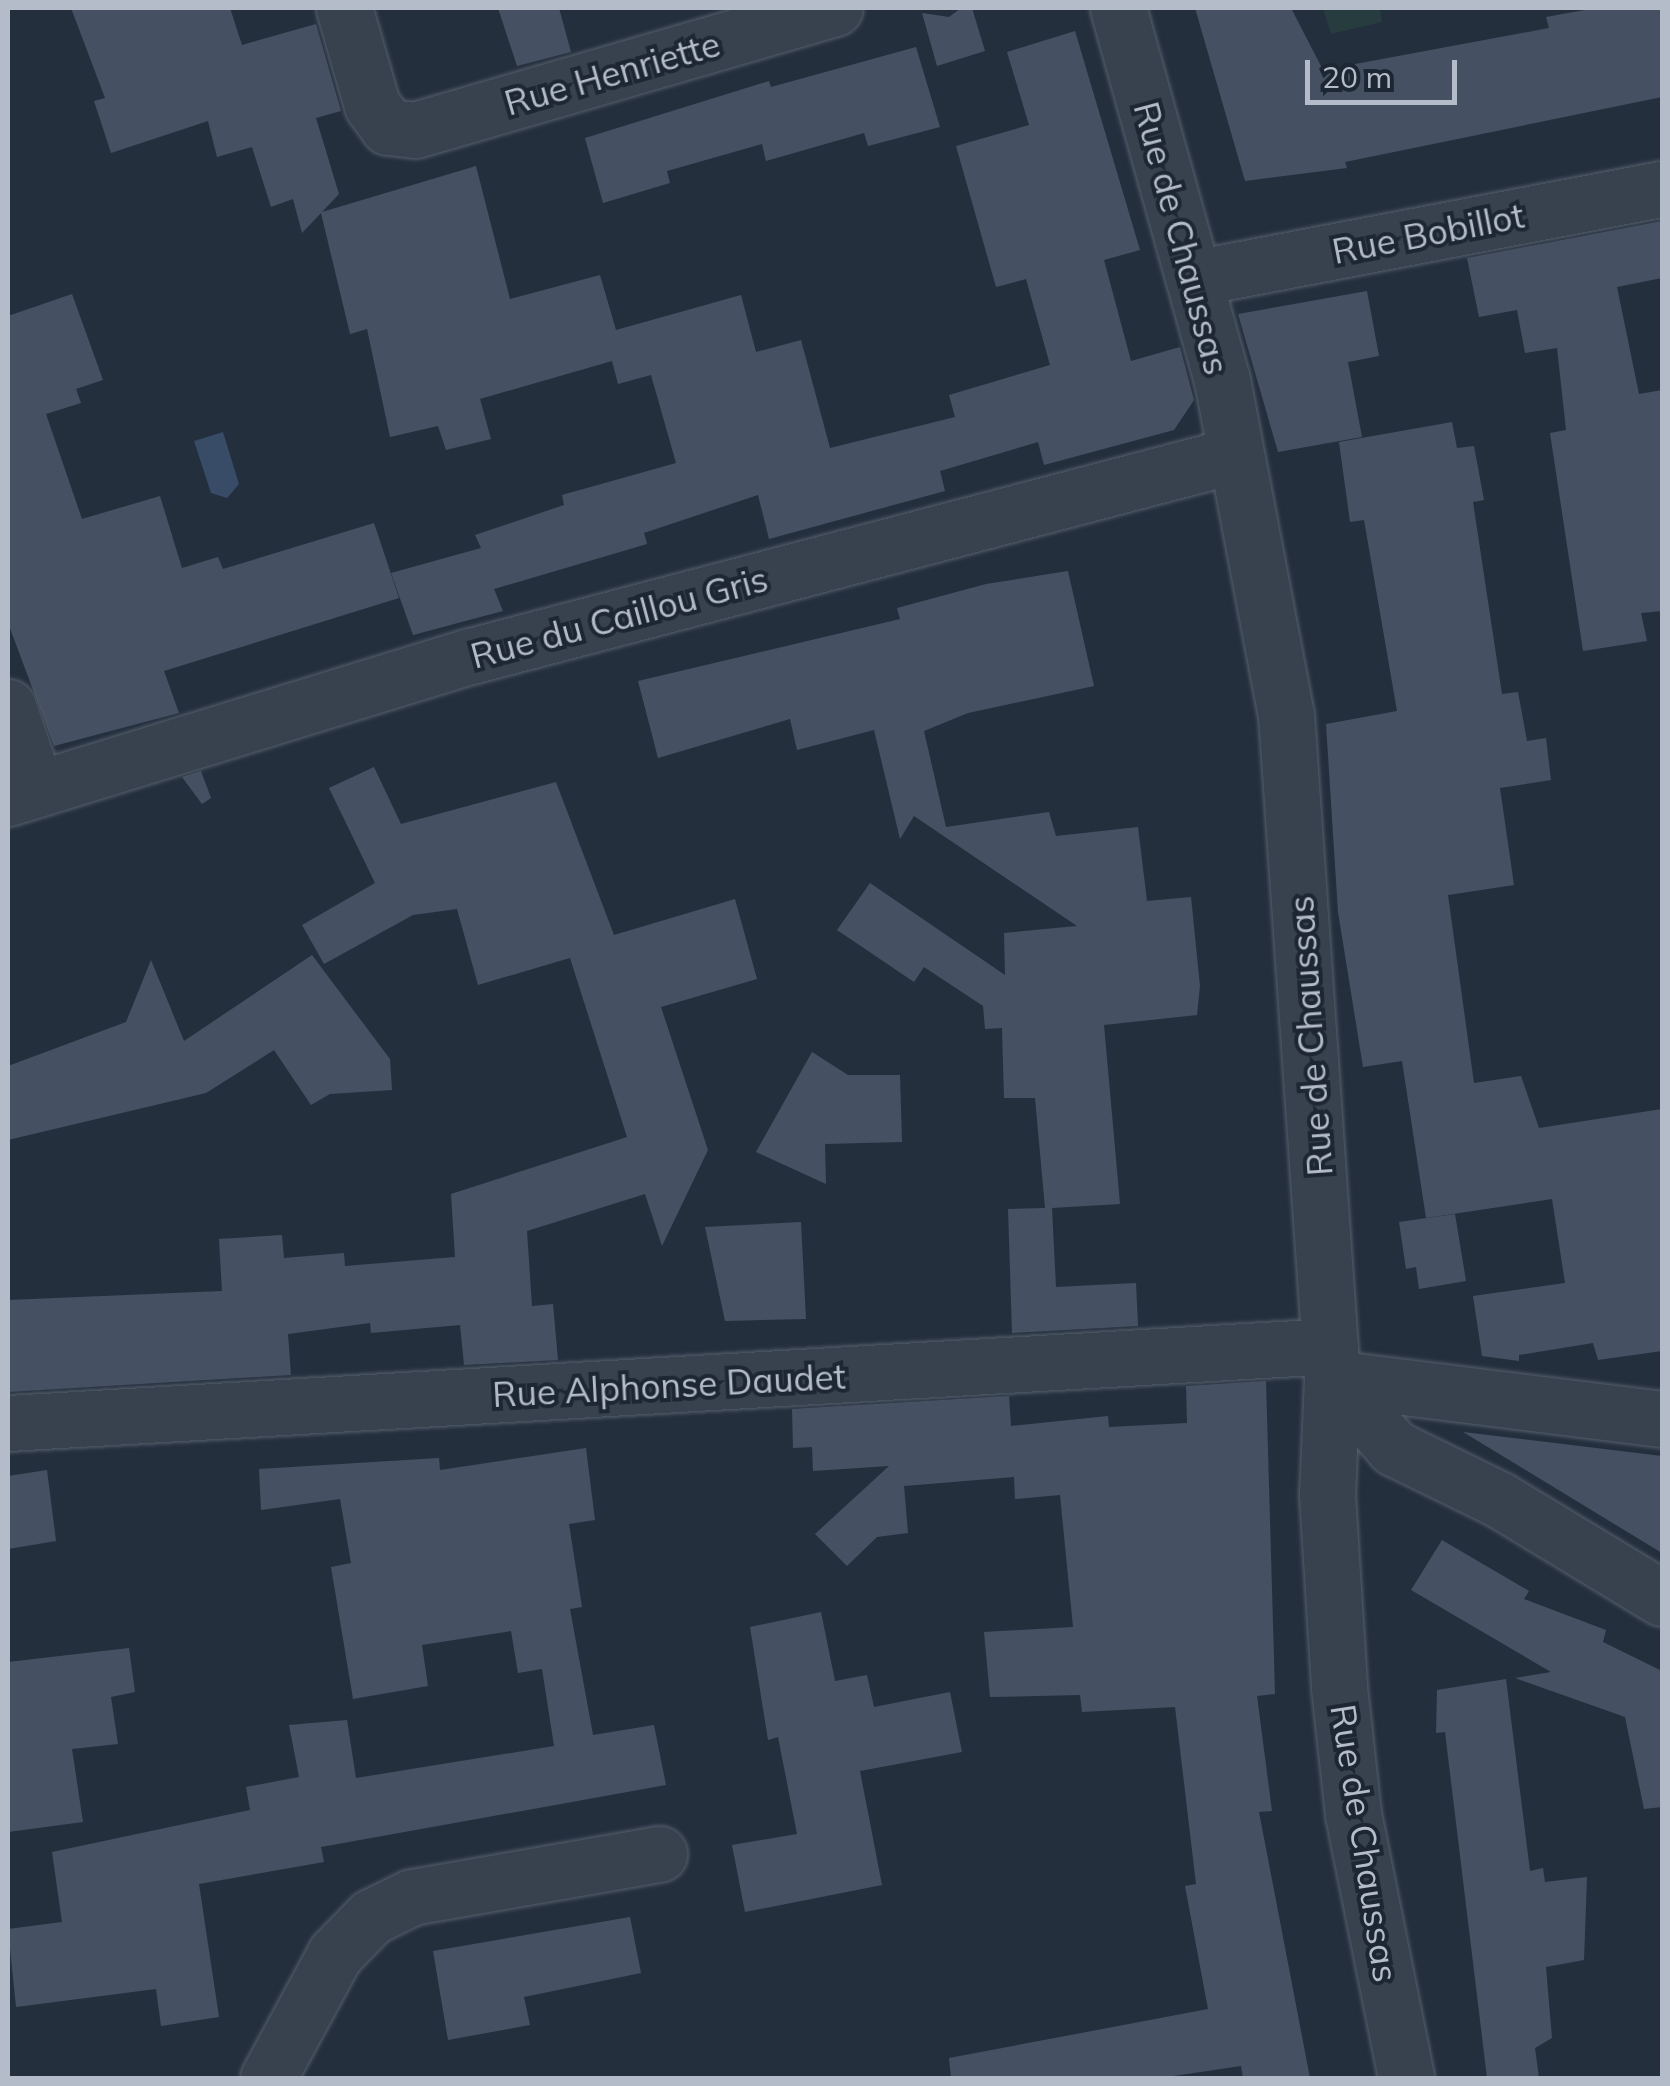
<!DOCTYPE html>
<style>
body{margin:0}
#map{position:relative;width:1670px;height:2086px;overflow:hidden;background:#242f3e;font-family:Mulish,sans-serif}
div>[style]{position:absolute}
[style*='--x']{left:calc(var(--x)*1px);top:calc(var(--y)*1px);width:calc(var(--w)*1px);rotate:calc(var(--a)*1deg)}
.green>*{inset:0;background:#263c3f}
.water>*{inset:0;background:#394c67}
.building>*{inset:0;background:#455162}
.roads{filter:drop-shadow(0 0 2px #565f6c) drop-shadow(0 0 2px #565f6c)}
.street>*{height:55px;margin:-27.5px;padding:0 27.5px;transform-origin:27.5px;border-radius:27.5px;background:#38414e}
span{translate:-50% -50%;white-space:nowrap;text-align:center;line-height:1.15;-webkit-text-stroke:8px #1d2633;paint-order:stroke}
.street-label{font-size:35px;color:#b4bcc9}
.frame{position:absolute;inset:0;border:10px solid #b4bcc9;pointer-events:none}
.scale{position:absolute;left:1305px;top:60px;width:152px;height:45px;box-sizing:border-box;border:5px solid #b4bcc9;border-top:0;padding-left:12px;font-size:30px;line-height:35px;white-space:nowrap;color:#b4bcc9;-webkit-text-stroke:8px #1d2633;paint-order:stroke}
</style>
<div id="map">
<div class="green">
<div style="clip-path:polygon(1323px 8px,1380px 8px,1382px 22px,1331px 34px)"></div>
</div>
<div class="water">
<div style="clip-path:polygon(223px 432px,239px 484px,227px 498px,211px 493px,194px 441px)"></div>
</div>
<div class="building">
<div style="clip-path:polygon(71px 8px,230px 8px,242px 45px,316px 24px,341px 111px,316px 118px,339px 194px,322px 212px,476px 166px,510px 299px,600px 275px,616px 330px,741px 295px,756px 352px,801px 340px,830px 448px,955px 417px,949px 395px,1050px 365px,1026px 279px,996px 287px,956px 146px,1029px 125px,1007px 52px,1075px 31px,1140px 250px,1104px 260px,1131px 361px,1180px 347px,1194px 400px,1174px 430px,1044px 465px,1038px 442px,940px 471px,945px 491px,769px 539px,758px 495px,644px 533px,647px 544px,494px 589px,503px 611px,413px 635px,391px 573px,481px 548px,475px 535px,564px 505px,562px 495px,676px 463px,651px 375px,618px 384px,612px 361px,480px 399px,491px 439px,446px 450px,438px 426px,390px 437px,367px 329px,350px 334px,321px 213px,302px 233px,293px 199px,271px 207px,252px 147px,217px 157px,208px 121px,111px 153px,94px 101px,105px 98px)"></div>
<div style="clip-path:polygon(498px 8px,559px 8px,571px 52px,517px 66px)"></div>
<div style="clip-path:polygon(961px 8px,972px 8px,985px 51px,937px 66px,922px 13px,949px 17px)"></div>
<div style="clip-path:polygon(1195px 8px,1291px 8px,1323px 70px,1549px 28px,1546px 17px,1596px 8px,1662px 8px,1662px 97px,1345px 162px,1347px 168px,1245px 181px)"></div>
<div style="clip-path:polygon(916px 47px,940px 127px,868px 146px,864px 133px,766px 161px,762px 144px,667px 171px,670px 183px,603px 203px,585px 138px,769px 81px,771px 87px)"></div>
<div style="clip-path:polygon(1662px 221px,1662px 278px,1617px 287px,1639px 394px,1662px 390px,1662px 611px,1641px 613px,1647px 641px,1583px 651px,1550px 433px,1566px 430px,1557px 348px,1525px 353px,1517px 310px,1479px 317px,1467px 258px)"></div>
<div style="clip-path:polygon(1367px 291px,1379px 356px,1348px 362px,1362px 437px,1278px 452px,1238px 314px)"></div>
<div style="clip-path:polygon(72px 294px,103px 380px,76px 389px,81px 403px,46px 414px,82px 519px,160px 496px,182px 568px,218px 557px,223px 569px,374px 523px,399px 598px,164px 671px,179px 713px,54px 746px,8px 623px,8px 316px)"></div>
<div style="clip-path:polygon(1452px 422px,1457px 448px,1474px 446px,1484px 500px,1473px 502px,1502px 694px,1518px 692px,1527px 741px,1546px 738px,1551px 780px,1500px 788px,1514px 885px,1448px 895px,1474px 1083px,1521px 1076px,1539px 1128px,1662px 1109px,1662px 1351px,1598px 1360px,1593px 1343px,1519px 1355px,1519px 1361px,1482px 1356px,1473px 1296px,1565px 1283px,1552px 1199px,1426px 1218px,1402px 1061px,1363px 1067px,1338px 912px,1326px 724px,1397px 711px,1364px 520px,1350px 522px,1339px 442px)"></div>
<div style="clip-path:polygon(1068px 571px,1094px 686px,968px 713px,924px 731px,946px 827px,1049px 812px,1056px 836px,1138px 827px,1147px 901px,1191px 897px,1200px 986px,1197px 1015px,1104px 1025px,1120px 1204px,1052px 1208px,1056px 1287px,1136px 1283px,1138px 1326px,1012px 1333px,1008px 1209px,1045px 1208px,1035px 1098px,1004px 1098px,1002px 1028px,985px 1029px,983px 1006px,924px 967px,914px 982px,837px 930px,870px 883px,1005px 975px,1004px 933px,1077px 926px,914px 816px,900px 839px,874px 730px,797px 750px,790px 719px,658px 758px,638px 681px,900px 619px,897px 608px,986px 584px)"></div>
<div style="clip-path:polygon(374px 767px,401px 824px,556px 782px,614px 935px,735px 899px,757px 979px,661px 1007px,708px 1150px,662px 1246px,645px 1194px,527px 1231px,532px 1306px,553px 1304px,558px 1360px,464px 1365px,460px 1325px,371px 1333px,370px 1323px,288px 1334px,291px 1375px,8px 1392px,8px 1300px,222px 1291px,219px 1239px,282px 1235px,284px 1258px,344px 1253px,345px 1266px,455px 1257px,451px 1194px,627px 1137px,570px 958px,478px 985px,457px 909px,413px 915px,324px 964px,302px 925px,375px 883px,329px 788px)"></div>
<div style="clip-path:polygon(201px 771px,211px 798px,202px 804px,182px 777px)"></div>
<div style="clip-path:polygon(312px 955px,390px 1059px,392px 1090px,330px 1094px,311px 1105px,274px 1050px,206px 1093px,8px 1140px,8px 1066px,126px 1022px,151px 960px,184px 1041px)"></div>
<div style="clip-path:polygon(812px 1052px,848px 1075px,900px 1075px,902px 1142px,825px 1144px,826px 1184px,756px 1152px)"></div>
<div style="clip-path:polygon(1455px 1214px,1466px 1281px,1419px 1289px,1416px 1267px,1406px 1269px,1399px 1222px)"></div>
<div style="clip-path:polygon(801px 1222px,806px 1319px,725px 1321px,705px 1227px)"></div>
<div style="clip-path:polygon(1266px 1381px,1275px 1694px,1257px 1696px,1272px 1811px,1259px 1812px,1310px 2078px,1243px 2078px,1241px 2066px,1160px 2078px,951px 2078px,949px 2058px,1208px 2009px,1185px 1886px,1196px 1884px,1175px 1707px,1082px 1712px,1080px 1695px,990px 1697px,984px 1632px,1073px 1627px,1060px 1495px,1015px 1499px,1014px 1477px,904px 1486px,908px 1533px,877px 1537px,847px 1566px,815px 1534px,889px 1466px,813px 1471px,812px 1447px,793px 1448px,792px 1409px,1009px 1396px,1011px 1426px,1108px 1416px,1109px 1427px,1187px 1423px,1186px 1386px)"></div>
<div style="clip-path:polygon(1463px 1432px,1662px 1456px,1662px 1553px)"></div>
<div style="clip-path:polygon(586px 1448px,595px 1520px,569px 1524px,582px 1607px,570px 1609px,593px 1735px,654px 1725px,666px 1785px,321px 1847px,324px 1862px,199px 1884px,219px 2017px,161px 2026px,156px 1989px,16px 2007px,8px 1929px,62px 1922px,52px 1852px,250px 1810px,246px 1787px,299px 1777px,289px 1725px,347px 1720px,356px 1778px,554px 1746px,542px 1669px,518px 1673px,511px 1631px,422px 1645px,428px 1686px,353px 1699px,331px 1567px,351px 1563px,340px 1499px,261px 1510px,259px 1469px,439px 1458px,440px 1470px)"></div>
<div style="clip-path:polygon(47px 1470px,56px 1541px,8px 1549px,8px 1476px)"></div>
<div style="clip-path:polygon(1442px 1540px,1529px 1591px,1524px 1599px,1606px 1630px,1603px 1642px,1662px 1671px,1662px 1807px,1644px 1809px,1625px 1717px,1515px 1678px,1551px 1672px,1411px 1590px)"></div>
<div style="clip-path:polygon(821px 1612px,835px 1681px,867px 1675px,874px 1707px,950px 1692px,962px 1752px,860px 1771px,882px 1885px,745px 1912px,732px 1845px,797px 1834px,778px 1737px,768px 1740px,750px 1627px)"></div>
<div style="clip-path:polygon(129px 1648px,135px 1692px,111px 1697px,118px 1744px,72px 1749px,83px 1822px,8px 1832px,8px 1662px)"></div>
<div style="clip-path:polygon(1506px 1679px,1530px 1871px,1543px 1868px,1545px 1882px,1587px 1877px,1584px 1960px,1546px 1967px,1552px 2038px,1535px 2048px,1539px 2078px,1487px 2078px,1445px 1732px,1436px 1733px,1437px 1690px)"></div>
<div style="clip-path:polygon(630px 1917px,641px 1973px,524px 1997px,530px 2025px,448px 2040px,433px 1951px)"></div>
</div>
<div class="roads">
<div class="street">
<div style="--x:344;--y:8;--w:101;--a:73.9"></div>
<div style="--x:372;--y:105;--w:27;--a:54"></div>
<div style="--x:388;--y:127;--w:27;--a:6"></div>
<div style="--x:415;--y:130;--w:437;--a:-16.2"></div>
<div style="--x:1118;--y:8;--w:386;--a:74.4"></div>
<div style="--x:1222;--y:380;--w:340;--a:79.2"></div>
<div style="--x:1286;--y:714;--w:666;--a:86.04"></div>
<div style="--x:1332;--y:1378;--w:117;--a:92.4"></div>
<div style="--x:1327;--y:1495;--w:192;--a:86.4"></div>
<div style="--x:1339;--y:1687;--w:128;--a:83.7"></div>
<div style="--x:1353;--y:1814;--w:269;--a:78.6"></div>
<div style="--x:1194;--y:278;--w:476;--a:-10.8"></div>
<div style="--x:8;--y:707;--w:87;--a:71.1"></div>
<div style="--x:8;--y:798;--w:484;--a:-17.1"></div>
<div style="--x:471;--y:656;--w:790;--a:-14.74"></div>
<div style="--x:1332;--y:1378;--w:94;--a:48.5"></div>
<div style="--x:1394;--y:1448;--w:118;--a:26.1"></div>
<div style="--x:1500;--y:1500;--w:189;--a:31.2"></div>
<div style="--x:1332;--y:1378;--w:333;--a:7.1"></div>
<div style="--x:8;--y:1423;--w:1324;--a:-3.33"></div>
<div style="--x:268;--y:2078;--w:141;--a:-61.6"></div>
<div style="--x:335;--y:1954;--w:52;--a:-45.8"></div>
<div style="--x:371;--y:1917;--w:46;--a:-26"></div>
<div style="--x:412;--y:1897;--w:251;--a:-9.9"></div>
</div>
</div>
<div class="street-label">
<span style="left:612px;top:73px;rotate:-16deg">Rue Henriette</span>
<span style="left:1428px;top:233px;rotate:-11deg">Rue Bobillot</span>
<span style="left:1182px;top:238px;rotate:75deg">Rue de Chaussas</span>
<span style="left:619px;top:617px;rotate:-15deg">Rue du Caillou Gris</span>
<span style="left:1310px;top:1036px;rotate:-94deg">Rue de Chaussas</span>
<span style="left:669px;top:1385px;rotate:-3deg">Rue Alphonse Daudet</span>
<span style="left:1365px;top:1843px;rotate:81deg">Rue de Chaussas</span>
</div>
<div class="frame"></div>
<div class="scale">20 m</div>
</div>
